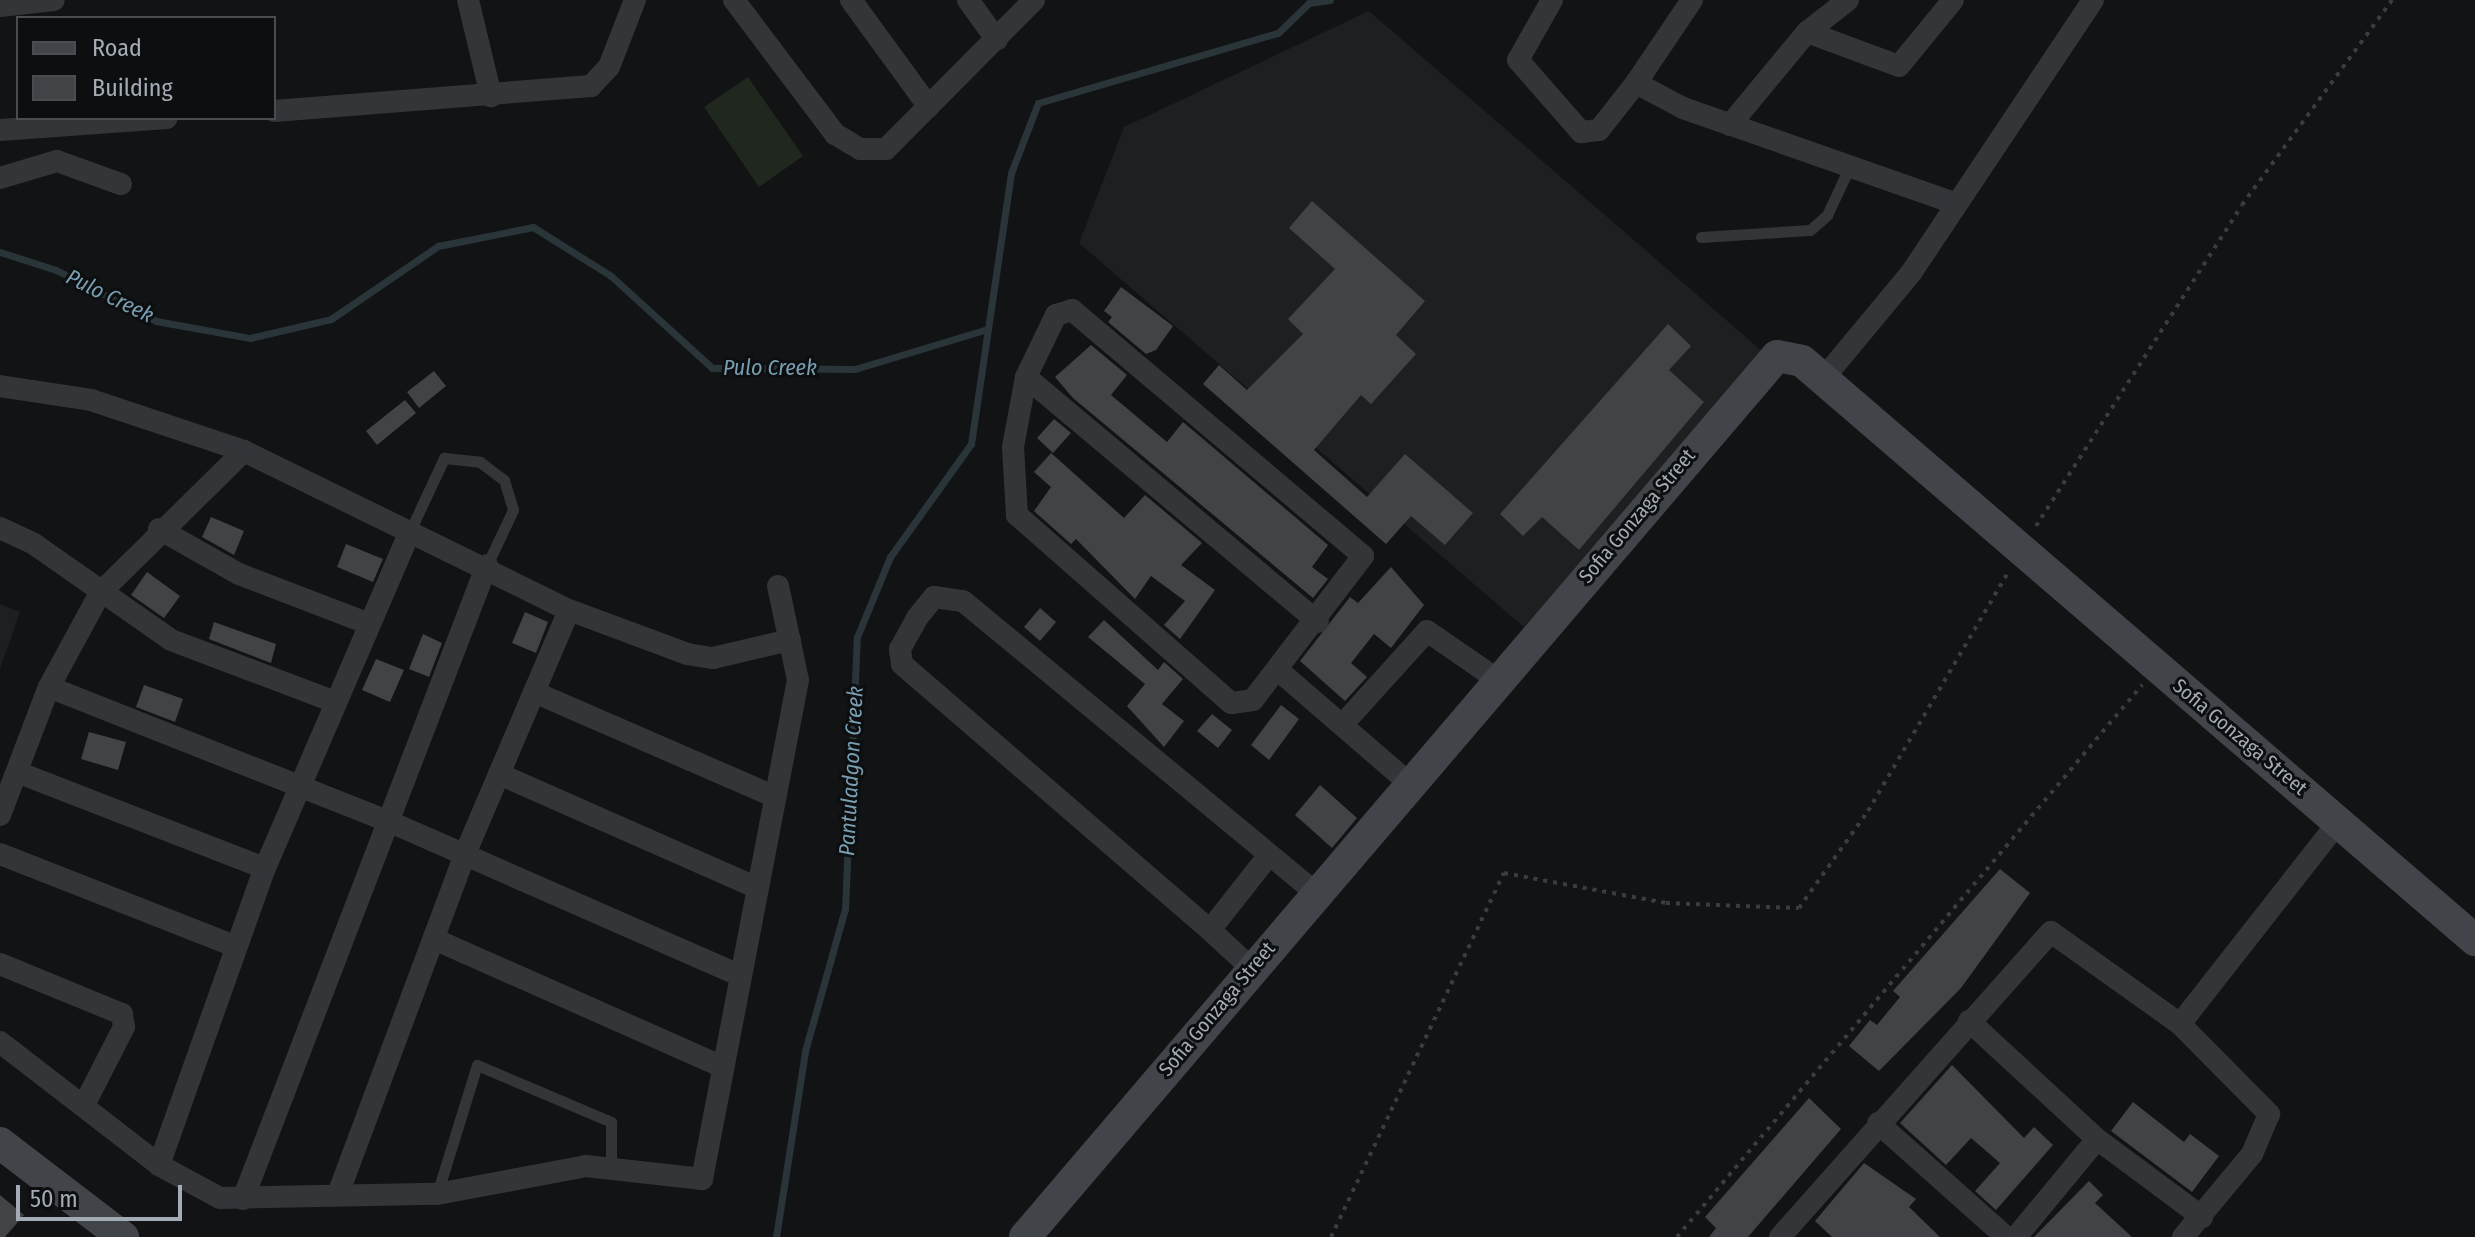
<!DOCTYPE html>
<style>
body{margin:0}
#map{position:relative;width:2475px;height:1237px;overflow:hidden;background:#121314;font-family:"Fira Sans Condensed",sans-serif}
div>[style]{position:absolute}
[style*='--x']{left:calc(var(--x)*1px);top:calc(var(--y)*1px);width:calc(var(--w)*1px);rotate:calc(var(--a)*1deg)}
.built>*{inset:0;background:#1e1f21}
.green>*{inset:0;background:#1f271f}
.stream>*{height:7px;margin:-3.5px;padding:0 3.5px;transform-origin:3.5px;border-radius:3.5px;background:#2a353a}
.building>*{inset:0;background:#414347}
.path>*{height:4px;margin-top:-2px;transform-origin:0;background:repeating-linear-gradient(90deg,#393c40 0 4px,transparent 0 10px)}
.lane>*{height:11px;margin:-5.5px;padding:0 5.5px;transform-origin:5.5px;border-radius:5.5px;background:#333539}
.street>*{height:22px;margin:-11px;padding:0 11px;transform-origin:11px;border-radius:11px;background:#333539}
.secondary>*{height:32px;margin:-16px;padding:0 16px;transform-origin:16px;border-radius:16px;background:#414449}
span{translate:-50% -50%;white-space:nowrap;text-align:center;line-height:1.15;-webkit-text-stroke:6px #0d0e0f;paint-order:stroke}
.street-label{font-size:20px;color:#a3abb5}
.water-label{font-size:22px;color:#799eb2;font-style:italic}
.legend{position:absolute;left:16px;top:16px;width:260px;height:104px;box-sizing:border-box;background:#0d0e0f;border:2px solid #494d51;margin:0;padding:10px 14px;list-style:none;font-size:24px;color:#a3abb5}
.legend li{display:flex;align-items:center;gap:16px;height:40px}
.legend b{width:40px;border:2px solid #494d51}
.scale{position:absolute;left:16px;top:1185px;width:166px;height:36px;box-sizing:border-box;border:4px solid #a3abb5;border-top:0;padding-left:10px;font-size:24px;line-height:28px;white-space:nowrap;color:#a3abb5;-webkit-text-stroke:6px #0d0e0f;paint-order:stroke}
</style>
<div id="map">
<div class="built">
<div style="clip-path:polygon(1369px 11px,1762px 351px,1526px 629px,1079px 243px,1124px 127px)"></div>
<div style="clip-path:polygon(0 604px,20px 612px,0 669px)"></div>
</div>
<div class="green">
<div style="clip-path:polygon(748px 77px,803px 156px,759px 187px,704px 107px)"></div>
</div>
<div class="stream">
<div style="--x:0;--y:252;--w:59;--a:17.8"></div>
<div style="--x:56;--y:270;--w:112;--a:27"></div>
<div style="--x:156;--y:321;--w:96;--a:10.3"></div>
<div style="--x:250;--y:338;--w:83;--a:-13.2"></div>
<div style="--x:331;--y:319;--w:130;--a:-34.3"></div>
<div style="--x:438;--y:246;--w:97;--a:-11.3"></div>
<div style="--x:533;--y:227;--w:92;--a:32.1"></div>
<div style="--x:611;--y:276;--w:137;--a:42.3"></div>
<div style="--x:712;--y:368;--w:143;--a:0.4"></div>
<div style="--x:855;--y:369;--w:135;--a:-16.8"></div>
<div style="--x:776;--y:1237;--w:188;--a:-81.1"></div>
<div style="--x:805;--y:1051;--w:148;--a:-74.3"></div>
<div style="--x:845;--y:909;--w:272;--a:-87.5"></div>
<div style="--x:857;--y:637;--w:87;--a:-67.6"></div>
<div style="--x:890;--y:557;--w:139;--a:-54.4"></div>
<div style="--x:971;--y:444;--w:274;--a:-81.6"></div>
<div style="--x:1011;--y:173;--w:75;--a:-68.9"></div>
<div style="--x:1038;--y:103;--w:250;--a:-16.3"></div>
<div style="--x:1278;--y:33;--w:43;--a:-44.1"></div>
<div style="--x:1309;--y:3;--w:21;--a:-8"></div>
</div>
<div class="building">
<div style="clip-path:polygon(1312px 201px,1425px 301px,1396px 335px,1416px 354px,1371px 404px,1361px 395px,1314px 450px,1367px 497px,1405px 454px,1473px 513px,1445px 545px,1411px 516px,1386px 544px,1203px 384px,1219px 365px,1247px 390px,1303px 334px,1288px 319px,1335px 269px,1289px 228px)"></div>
<div style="clip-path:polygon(1121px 287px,1173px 326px,1156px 350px,1146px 354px,1108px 322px,1112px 317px,1104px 311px)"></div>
<div style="clip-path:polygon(1668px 324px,1691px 346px,1669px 370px,1704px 402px,1579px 550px,1542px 517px,1523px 536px,1500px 514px)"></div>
<div style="clip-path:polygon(1091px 345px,1127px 375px,1111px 395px,1167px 442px,1183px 422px,1328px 545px,1312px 567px,1328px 579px,1313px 598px,1073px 398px,1055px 377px)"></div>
<div style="clip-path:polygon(434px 371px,446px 386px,419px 408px,407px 392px)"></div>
<div style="clip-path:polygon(405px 400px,416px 413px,377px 445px,366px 431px)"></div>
<div style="clip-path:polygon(1054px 419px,1071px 433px,1053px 453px,1037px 438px)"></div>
<div style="clip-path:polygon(1051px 453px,1124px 518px,1145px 495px,1202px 543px,1181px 565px,1215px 590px,1180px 639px,1164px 625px,1185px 601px,1151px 576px,1135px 599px,1076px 539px,1071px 544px,1034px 511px,1051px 487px,1034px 472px)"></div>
<div style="clip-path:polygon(211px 517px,244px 531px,234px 555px,202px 537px)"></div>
<div style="clip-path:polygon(346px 544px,383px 559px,373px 582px,337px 567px)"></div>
<div style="clip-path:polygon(1391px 567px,1424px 605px,1391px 648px,1374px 634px,1351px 663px,1367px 677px,1345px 701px,1300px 661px,1350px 597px,1358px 603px)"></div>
<div style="clip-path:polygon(147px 572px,180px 596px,164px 618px,131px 595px)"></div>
<div style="clip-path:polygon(1040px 608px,1056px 622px,1040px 641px,1024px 627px)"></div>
<div style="clip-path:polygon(525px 612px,548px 622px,536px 653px,512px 643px)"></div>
<div style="clip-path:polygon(1104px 620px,1158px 670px,1164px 662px,1183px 679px,1162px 704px,1184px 721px,1164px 747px,1127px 706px,1145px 684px,1088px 637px)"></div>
<div style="clip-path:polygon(214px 622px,276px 644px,271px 663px,209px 639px)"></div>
<div style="clip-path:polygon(423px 634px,442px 643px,429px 677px,409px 669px)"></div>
<div style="clip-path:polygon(376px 659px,404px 670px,390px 702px,362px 690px)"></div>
<div style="clip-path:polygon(144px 685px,183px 699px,175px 722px,136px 707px)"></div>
<div style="clip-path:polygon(1281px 705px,1299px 719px,1269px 760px,1251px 745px)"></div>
<div style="clip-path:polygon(1212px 714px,1232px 730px,1218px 748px,1197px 731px)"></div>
<div style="clip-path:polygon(89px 732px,126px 742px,118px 770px,81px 759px)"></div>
<div style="clip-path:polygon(1320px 785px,1357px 818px,1332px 848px,1295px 815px)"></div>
<div style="clip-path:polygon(2000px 869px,2030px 893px,1961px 988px,1879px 1071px,1849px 1046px,1870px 1020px,1877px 1025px,1900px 997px,1893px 991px)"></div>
<div style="clip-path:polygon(1952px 1065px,2024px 1138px,2034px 1127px,2053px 1145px,1996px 1210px,1975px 1191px,2000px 1163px,1971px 1138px,1946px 1165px,1900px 1123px)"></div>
<div style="clip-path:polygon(1809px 1098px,1841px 1129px,1748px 1237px,1709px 1237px,1716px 1228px,1705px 1217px)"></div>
<div style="clip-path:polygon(2133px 1102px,2184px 1142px,2190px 1134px,2219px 1156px,2192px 1192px,2111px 1131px)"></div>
<div style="clip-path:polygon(1864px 1163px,1916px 1199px,1909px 1207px,1940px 1237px,1832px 1237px,1815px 1221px)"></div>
<div style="clip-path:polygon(2089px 1181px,2103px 1195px,2095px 1203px,2132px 1237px,2034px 1237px)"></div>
<div style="clip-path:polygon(0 1195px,24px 1215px,5px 1237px,0 1237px)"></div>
</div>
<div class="path">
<div style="--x:2036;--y:526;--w:381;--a:-57.3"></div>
<div style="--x:2242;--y:205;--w:254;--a:-53.8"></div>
<div style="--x:1331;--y:1237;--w:403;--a:-64.6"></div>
<div style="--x:1504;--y:873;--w:165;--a:10.5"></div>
<div style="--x:1666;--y:903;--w:133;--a:2.2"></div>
<div style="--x:1799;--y:908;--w:119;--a:-54.6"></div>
<div style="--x:1868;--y:811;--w:278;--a:-59.6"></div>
<div style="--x:1677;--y:1237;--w:722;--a:-49.89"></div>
</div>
<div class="lane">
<div style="--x:1701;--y:237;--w:109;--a:-3.7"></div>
<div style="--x:1810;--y:230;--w:23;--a:-41"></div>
<div style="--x:1827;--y:215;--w:54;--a:-64.9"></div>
<div style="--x:410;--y:531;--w:81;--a:-65"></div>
<div style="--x:444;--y:458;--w:36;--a:6"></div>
<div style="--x:480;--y:462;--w:30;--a:37"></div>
<div style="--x:504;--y:480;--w:31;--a:73"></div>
<div style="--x:513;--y:510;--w:61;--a:115.3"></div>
<div style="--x:437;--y:1194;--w:135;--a:-72.8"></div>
<div style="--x:477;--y:1065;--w:146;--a:23"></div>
<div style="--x:611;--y:1122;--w:45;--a:90"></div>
</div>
<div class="street">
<div style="--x:468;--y:0;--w:99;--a:76.5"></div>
<div style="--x:734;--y:0;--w:168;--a:53"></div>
<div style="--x:835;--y:134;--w:29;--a:31"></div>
<div style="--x:860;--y:149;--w:26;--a:0"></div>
<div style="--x:886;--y:149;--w:210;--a:-45.2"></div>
<div style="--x:851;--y:0;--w:132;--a:53.9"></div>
<div style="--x:968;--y:0;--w:49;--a:54.1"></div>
<div style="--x:1552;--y:0;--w:69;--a:119.5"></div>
<div style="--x:1518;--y:60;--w:96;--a:48.8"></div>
<div style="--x:1581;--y:132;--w:18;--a:-6"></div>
<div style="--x:1599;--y:130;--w:60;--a:-51.8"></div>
<div style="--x:1636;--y:83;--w:53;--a:28"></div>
<div style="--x:1683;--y:108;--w:287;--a:19.3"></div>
<div style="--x:1848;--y:0;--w:52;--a:142"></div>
<div style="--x:1807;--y:32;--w:98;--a:20.3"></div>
<div style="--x:1899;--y:66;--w:85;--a:-50.7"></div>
<div style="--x:0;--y:6;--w:54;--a:-6.3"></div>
<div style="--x:1636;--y:83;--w:100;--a:-56"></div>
<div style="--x:274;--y:111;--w:318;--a:-4.5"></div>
<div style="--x:591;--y:86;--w:26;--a:-47"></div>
<div style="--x:609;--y:67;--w:72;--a:-68.8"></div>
<div style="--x:1730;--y:125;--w:121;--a:-50.4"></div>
<div style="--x:0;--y:130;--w:167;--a:-4.1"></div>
<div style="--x:0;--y:178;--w:59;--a:-16.6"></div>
<div style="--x:57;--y:161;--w:68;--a:19.8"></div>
<div style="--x:1072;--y:310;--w:381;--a:40.2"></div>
<div style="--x:1363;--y:556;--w:181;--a:127.4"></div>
<div style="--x:1253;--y:700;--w:22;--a:172"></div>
<div style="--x:1231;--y:703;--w:285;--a:-138.7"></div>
<div style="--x:1017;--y:515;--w:68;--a:-93.4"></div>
<div style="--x:1013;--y:447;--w:71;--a:-79.5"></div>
<div style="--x:1026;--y:377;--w:69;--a:-64.2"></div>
<div style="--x:1056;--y:315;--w:17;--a:-17"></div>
<div style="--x:1026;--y:377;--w:381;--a:40"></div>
<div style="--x:1823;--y:379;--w:138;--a:-50.3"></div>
<div style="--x:1911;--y:273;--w:328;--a:-56.3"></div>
<div style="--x:0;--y:386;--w:92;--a:8.7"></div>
<div style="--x:91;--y:400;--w:161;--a:18.4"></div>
<div style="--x:244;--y:451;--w:362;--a:26.1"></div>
<div style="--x:569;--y:610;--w:126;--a:20.4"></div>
<div style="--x:687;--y:654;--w:26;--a:9"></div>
<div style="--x:713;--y:658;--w:79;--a:-13.2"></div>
<div style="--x:0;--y:528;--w:38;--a:25"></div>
<div style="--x:34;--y:544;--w:167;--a:35"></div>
<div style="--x:171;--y:640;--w:175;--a:20.7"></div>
<div style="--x:159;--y:529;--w:92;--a:29.4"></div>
<div style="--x:239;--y:574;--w:139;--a:21"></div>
<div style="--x:1278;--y:670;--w:176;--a:40.8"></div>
<div style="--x:49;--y:687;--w:365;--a:21.6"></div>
<div style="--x:388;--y:821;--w:383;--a:23.7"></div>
<div style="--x:534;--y:692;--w:263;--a:23.5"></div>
<div style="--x:1343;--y:724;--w:125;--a:-47.9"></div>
<div style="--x:1427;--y:631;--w:86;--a:34.6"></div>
<div style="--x:17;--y:772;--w:266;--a:21.2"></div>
<div style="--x:499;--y:774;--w:282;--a:23.8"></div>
<div style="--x:0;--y:815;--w:137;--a:-69.1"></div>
<div style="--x:49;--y:687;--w:107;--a:-61.5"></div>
<div style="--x:100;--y:593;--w:202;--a:-44.6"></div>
<div style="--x:0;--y:854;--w:252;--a:21.4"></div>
<div style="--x:1269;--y:855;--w:95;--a:128.2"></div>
<div style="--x:1210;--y:930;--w:407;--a:-139.2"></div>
<div style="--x:902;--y:664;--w:15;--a:-98"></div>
<div style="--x:900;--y:649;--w:35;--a:-61"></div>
<div style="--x:917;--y:618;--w:27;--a:-51"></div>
<div style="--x:934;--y:597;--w:29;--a:8"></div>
<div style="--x:963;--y:601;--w:458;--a:39.6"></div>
<div style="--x:1210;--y:930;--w:56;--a:42.8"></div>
<div style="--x:434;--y:939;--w:316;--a:23.9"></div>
<div style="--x:0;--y:964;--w:132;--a:22.3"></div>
<div style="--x:122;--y:1014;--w:13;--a:81"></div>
<div style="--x:124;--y:1027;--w:88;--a:117.1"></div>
<div style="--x:1969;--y:1021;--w:174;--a:42.7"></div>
<div style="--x:2097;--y:1139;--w:131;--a:36.6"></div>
<div style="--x:2180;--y:1024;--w:258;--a:-51.9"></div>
<div style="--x:0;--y:1042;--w:201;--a:37.7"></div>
<div style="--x:159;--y:1165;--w:69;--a:28.4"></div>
<div style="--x:220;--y:1198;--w:217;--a:-1.1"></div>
<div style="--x:437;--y:1194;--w:152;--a:-10.6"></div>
<div style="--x:586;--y:1166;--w:117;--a:6.4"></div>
<div style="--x:702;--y:1179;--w:508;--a:-79.11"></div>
<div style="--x:798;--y:680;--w:96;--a:-102"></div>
<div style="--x:1878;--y:1123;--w:171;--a:41.7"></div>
<div style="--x:159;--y:1165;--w:315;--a:-70.4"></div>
<div style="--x:265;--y:868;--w:367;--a:-66.7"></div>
<div style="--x:338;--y:1194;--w:363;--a:-69.5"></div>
<div style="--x:465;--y:854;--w:265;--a:-66.9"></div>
<div style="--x:243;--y:1199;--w:679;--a:-68.95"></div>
<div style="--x:1780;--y:1237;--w:408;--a:-48.4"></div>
<div style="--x:2051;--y:932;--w:158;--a:35.5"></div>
<div style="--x:2180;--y:1024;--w:127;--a:45.3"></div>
<div style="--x:2269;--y:1114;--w:43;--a:113"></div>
<div style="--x:2252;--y:1154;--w:108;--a:129.7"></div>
<div style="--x:2016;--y:1237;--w:127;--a:-50.4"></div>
</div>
<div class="secondary">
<div style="--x:0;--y:1143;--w:155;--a:37.4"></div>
<div style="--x:1025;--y:1237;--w:1158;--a:-49.52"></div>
<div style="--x:1777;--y:356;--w:25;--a:11"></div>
<div style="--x:1802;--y:361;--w:888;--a:40.71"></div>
</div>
<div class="street-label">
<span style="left:1637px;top:516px;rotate:-50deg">Sofia Gonzaga Street</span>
<span style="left:2240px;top:737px;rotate:40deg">Sofia Gonzaga Street</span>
<span style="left:1217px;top:1009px;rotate:-50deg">Sofia Gonzaga Street</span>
</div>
<div class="water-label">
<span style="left:110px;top:296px;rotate:26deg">Pulo Creek</span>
<span style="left:770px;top:368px">Pulo Creek</span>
<span style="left:851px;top:771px;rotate:-87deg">Pantuladgon Creek</span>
</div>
<ul class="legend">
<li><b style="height:10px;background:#414449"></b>Road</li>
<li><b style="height:22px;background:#414347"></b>Building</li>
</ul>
<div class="scale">50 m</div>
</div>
